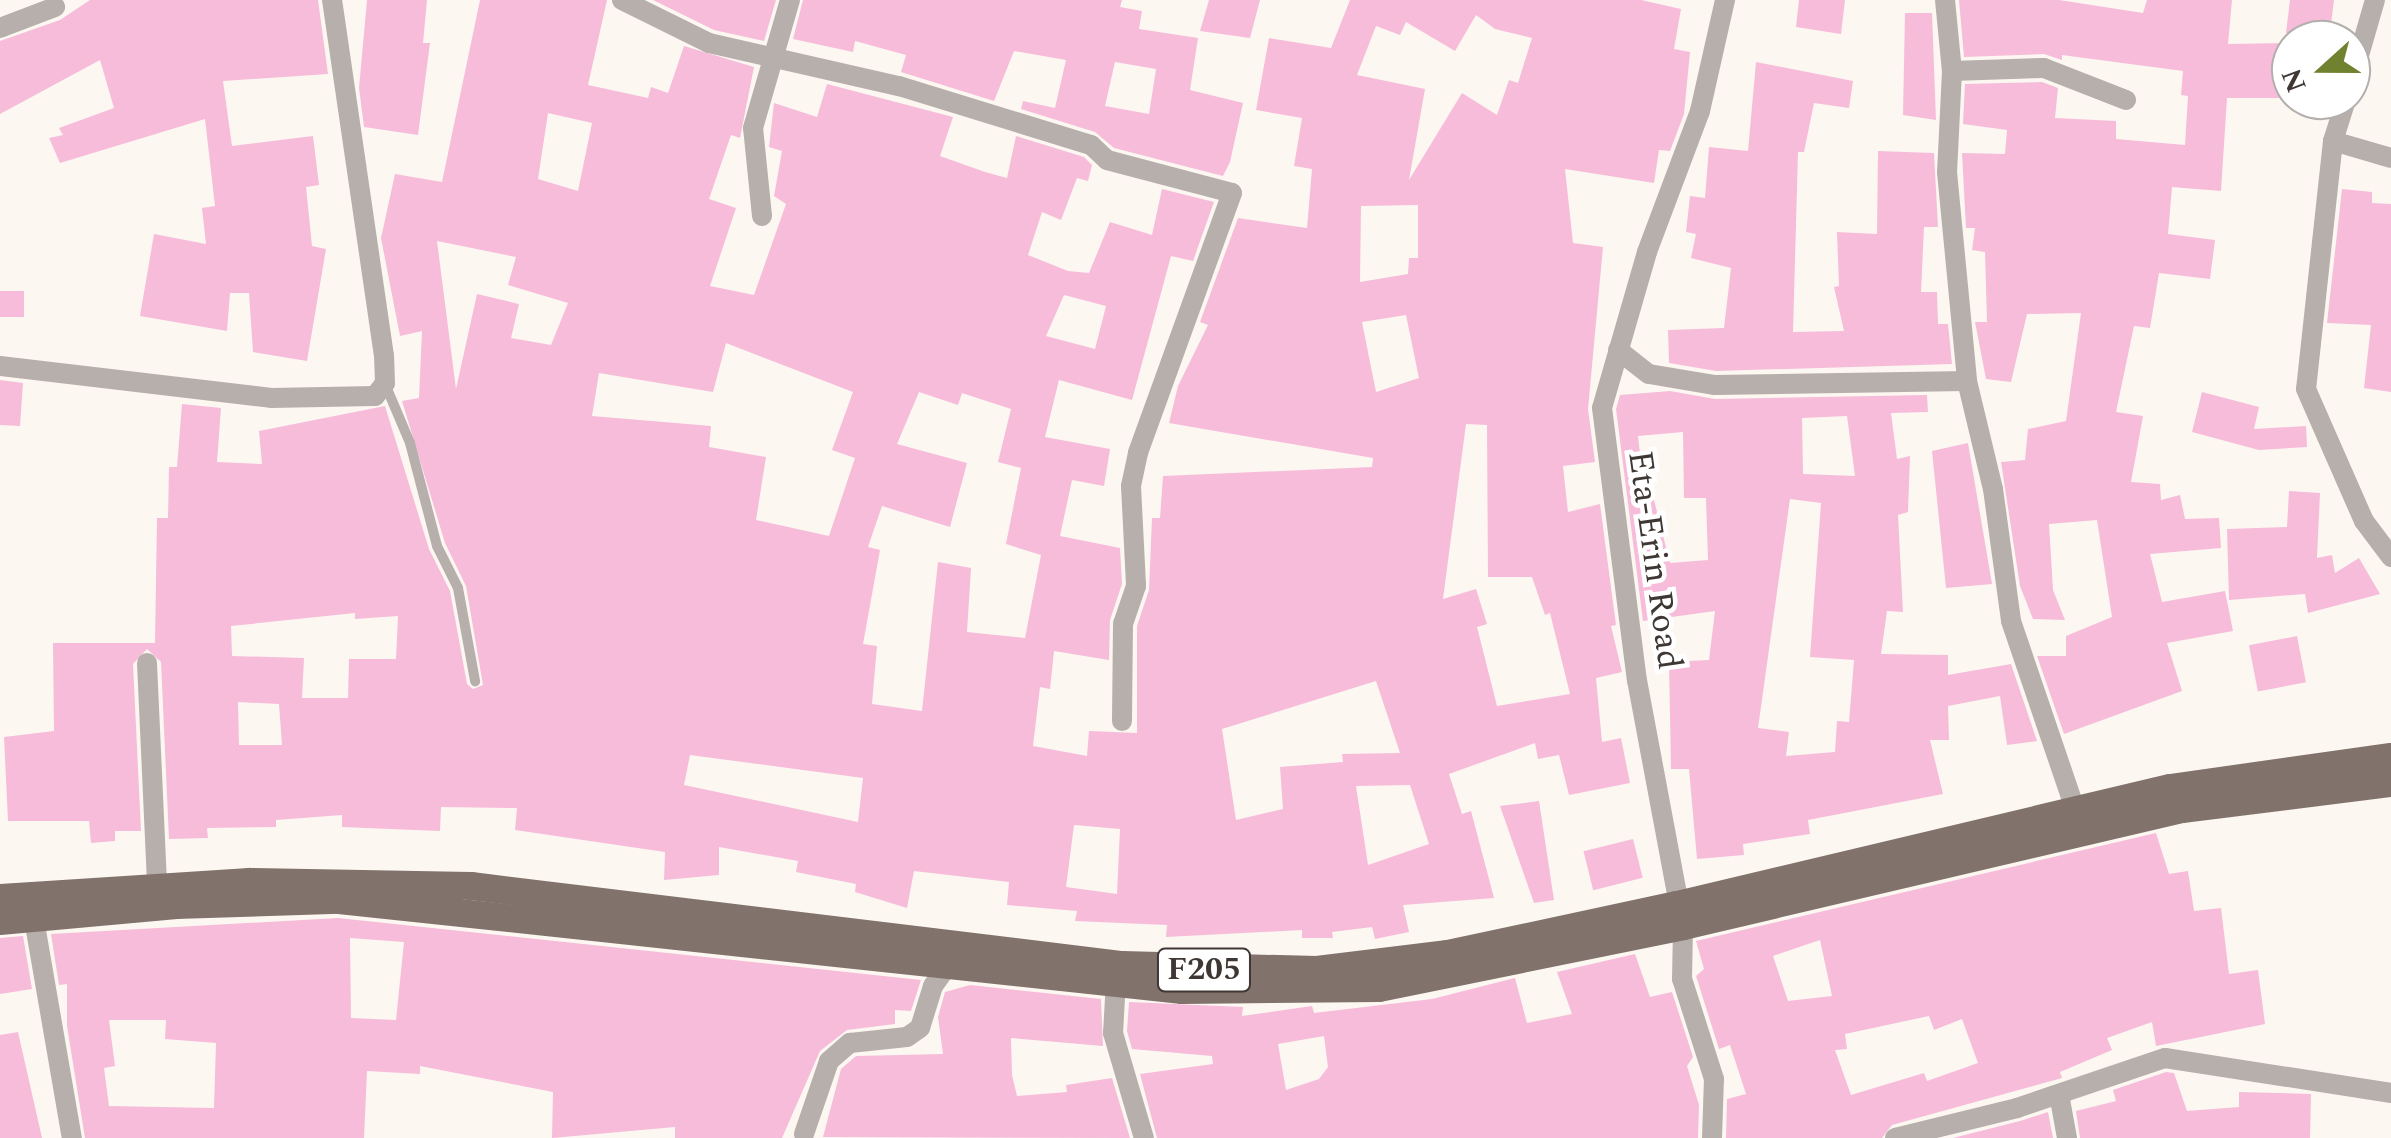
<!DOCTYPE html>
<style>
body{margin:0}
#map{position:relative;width:2391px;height:1138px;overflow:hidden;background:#fdf7f2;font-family:Spectral,serif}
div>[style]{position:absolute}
.building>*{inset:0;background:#f6bcda;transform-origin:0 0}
.service>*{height:10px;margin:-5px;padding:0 5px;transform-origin:5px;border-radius:5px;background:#b7afab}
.minor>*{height:20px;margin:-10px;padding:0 10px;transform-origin:10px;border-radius:10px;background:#b7afab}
.primary>*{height:28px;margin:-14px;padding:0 14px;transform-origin:14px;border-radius:14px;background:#81726c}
span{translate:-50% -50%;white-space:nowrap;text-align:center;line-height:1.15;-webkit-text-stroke:9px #fff;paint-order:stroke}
.shield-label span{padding:2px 8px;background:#fff;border:2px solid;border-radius:8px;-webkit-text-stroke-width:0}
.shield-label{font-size:32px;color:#3e3733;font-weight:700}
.street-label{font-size:35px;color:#3e3733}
.north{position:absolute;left:2271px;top:20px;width:100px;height:100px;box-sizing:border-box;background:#fff;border:2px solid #b2afad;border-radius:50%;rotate:249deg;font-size:28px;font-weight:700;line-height:40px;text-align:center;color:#3e3733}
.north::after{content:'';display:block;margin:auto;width:35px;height:45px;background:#708130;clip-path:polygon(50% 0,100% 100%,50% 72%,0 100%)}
</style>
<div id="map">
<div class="building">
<i style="clip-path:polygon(90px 0,318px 0,328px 74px,223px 81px,232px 146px,313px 136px,319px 185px,306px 187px,312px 246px,326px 249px,307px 361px,253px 352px,249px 293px,230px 293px,227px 331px,140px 316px,154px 234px,206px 244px,202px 208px,215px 206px,205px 119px,60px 163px,49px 138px,63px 135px,59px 128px,114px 108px,100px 60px,0 114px,0 41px,60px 20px)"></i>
<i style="clip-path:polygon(367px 0,427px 0,423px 43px,430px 43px,418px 135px,364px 127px,359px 88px)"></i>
<i style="clip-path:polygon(evenodd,480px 0,607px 0,588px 85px,648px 98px,651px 87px,668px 93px,684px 46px,754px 67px,740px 138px,731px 135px,709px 199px,736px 208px,710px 286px,754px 295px,786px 204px,774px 196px,782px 151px,769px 147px,774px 103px,817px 117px,827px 84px,953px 117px,940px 156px,985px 172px,1007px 178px,1016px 136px,1084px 157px,1092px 165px,1088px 181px,1077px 178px,1061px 220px,1042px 212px,1028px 255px,1068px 271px,1089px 273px,1110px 222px,1152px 235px,1162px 189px,1214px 202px,1193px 261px,1171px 256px,1132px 400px,1059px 380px,1045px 437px,1110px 449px,1104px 486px,1072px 480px,1060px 536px,1120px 548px,1122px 584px,1110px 620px,1109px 660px,1054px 651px,1050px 689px,1040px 687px,1033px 746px,1087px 756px,1089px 731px,1137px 733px,1137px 626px,1149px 590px,1152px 518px,1160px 518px,1163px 476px,1372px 467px,1373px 458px,1169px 423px,1178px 386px,1208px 325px,1200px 322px,1238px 218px,1307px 228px,1312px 169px,1294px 166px,1302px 118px,1256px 110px,1269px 38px,1331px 48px,1350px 0,1641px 0,1681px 9px,1674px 49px,1690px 52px,1684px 114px,1670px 151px,1659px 150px,1654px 183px,1565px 169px,1573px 243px,1603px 247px,1588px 409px,1595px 462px,1563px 466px,1568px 512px,1600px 504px,1616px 625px,1611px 626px,1622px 672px,1596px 678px,1602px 742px,1621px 738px,1630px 783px,1569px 795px,1559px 755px,1538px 759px,1535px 743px,1449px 774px,1462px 814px,1471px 811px,1494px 898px,1403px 905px,1409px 932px,1375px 939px,1372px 927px,1332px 932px,1333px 938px,1302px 938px,1302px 930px,1166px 937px,1167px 925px,1075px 921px,1077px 911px,1007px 905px,1009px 882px,914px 871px,907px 908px,855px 892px,856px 884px,796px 872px,798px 861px,719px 847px,719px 875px,664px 880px,665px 852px,515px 830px,517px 808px,441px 807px,440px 831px,342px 827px,342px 815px,276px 820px,276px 827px,207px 828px,208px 838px,169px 839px,161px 662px,147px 649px,133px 664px,141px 831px,115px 831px,115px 841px,91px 843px,89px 821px,8px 821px,4px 737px,54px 731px,53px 643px,155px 643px,157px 518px,168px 518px,169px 467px,177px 467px,182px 404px,221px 408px,217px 462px,262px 464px,259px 431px,385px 406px,429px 549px,450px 591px,467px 684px,473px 689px,483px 685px,466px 586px,445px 543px,402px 401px,419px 398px,422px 331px,400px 336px,381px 238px,395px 174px,442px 182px,480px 0,1476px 15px,1495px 29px,1532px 38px,1518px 83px,1509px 80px,1497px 115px,1462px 93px,1409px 180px,1425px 89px,1357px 75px,1376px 26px,1400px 35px,1406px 22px,1455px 51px,1476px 15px,480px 0,548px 113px,592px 123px,578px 191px,538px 179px,548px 113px,480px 0,1418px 205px,1418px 258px,1409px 258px,1408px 274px,1360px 282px,1361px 206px,1418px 205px,480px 0,437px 241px,516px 257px,508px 285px,568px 303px,551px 345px,511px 338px,519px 304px,477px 294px,456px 389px,437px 241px,480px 0,1064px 295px,1106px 306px,1095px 349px,1046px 336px,1064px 295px,480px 0,1406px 315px,1419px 378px,1376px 392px,1362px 322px,1406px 315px,480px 0,726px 343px,853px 392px,832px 450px,855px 458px,829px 536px,756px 520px,766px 457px,709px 447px,711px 426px,592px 416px,599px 373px,713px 392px,726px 343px,480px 0,919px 392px,958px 405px,962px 393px,1011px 409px,998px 462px,1021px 468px,1006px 544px,1041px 555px,1025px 638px,967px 632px,971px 568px,938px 562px,922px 711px,872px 704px,877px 646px,863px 644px,880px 550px,868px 547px,882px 506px,950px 527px,967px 463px,897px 444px,919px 392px,480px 0,1466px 424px,1487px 425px,1488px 577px,1532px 577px,1545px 615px,1550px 613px,1570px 694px,1497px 706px,1477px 627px,1487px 624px,1476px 589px,1443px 599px,1466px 424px,480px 0,355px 613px,355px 619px,398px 616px,396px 659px,349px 659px,348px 698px,302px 698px,304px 658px,232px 656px,231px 626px,355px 613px,480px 0,1376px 681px,1400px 753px,1342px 754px,1343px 762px,1280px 767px,1283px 809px,1236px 820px,1222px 729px,1376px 681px,480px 0,238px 702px,279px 704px,282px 745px,239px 745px,238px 702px,480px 0,690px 755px,863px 778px,858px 822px,684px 785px,690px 755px,480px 0,1410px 785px,1429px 844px,1368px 865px,1356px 786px,1410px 785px,480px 0,1074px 825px,1120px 829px,1117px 894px,1066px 887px,1074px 825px)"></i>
<i style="clip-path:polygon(653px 0,776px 0,764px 41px,714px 30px)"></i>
<i style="clip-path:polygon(evenodd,803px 0,1122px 0,1120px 7px,1142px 11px,1139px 29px,1198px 38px,1190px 90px,1243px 103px,1230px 162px,1223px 176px,1114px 148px,1095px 132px,1021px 109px,1023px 101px,1055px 108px,1066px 60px,1014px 51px,994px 101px,901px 72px,906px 55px,855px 41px,853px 52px,793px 39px,803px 0,1115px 62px,1156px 69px,1149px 114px,1105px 106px,1115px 62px)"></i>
<i style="clip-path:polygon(1209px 0,1260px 0,1250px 38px,1200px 31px)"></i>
<i style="clip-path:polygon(1799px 0,1845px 0,1841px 34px,1796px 27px)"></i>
<i style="clip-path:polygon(1959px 0,2059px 0,2143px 13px,2147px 0,2232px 0,2228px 44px,2291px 43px,2291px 98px,2227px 98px,2221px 191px,2172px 187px,2168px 234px,2215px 240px,2210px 279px,2159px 273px,2150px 328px,2134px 326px,2116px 412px,2143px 416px,2131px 482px,2160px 484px,2161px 500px,2180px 495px,2185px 519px,2219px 518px,2221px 548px,2150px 554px,2162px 602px,2225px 591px,2233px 631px,2167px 643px,2182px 691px,2064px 734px,2037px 656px,2066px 656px,2066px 636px,2112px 617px,2097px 520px,2049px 524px,2053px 590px,2065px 620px,2033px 619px,2020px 586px,2001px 462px,2025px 460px,2028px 429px,2066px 421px,2081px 313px,2027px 314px,2011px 382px,1986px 379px,1975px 322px,1987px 322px,1985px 252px,1972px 250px,1975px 228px,1966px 228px,1962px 153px,2005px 154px,2007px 130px,1963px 124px,1965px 84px,2042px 82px,2058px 88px,2055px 118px,2116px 121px,2116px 139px,2185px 145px,2188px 96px,2181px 95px,2183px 71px,2062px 55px,2062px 60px,2044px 54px,1964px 57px)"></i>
<i style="clip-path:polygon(2290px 0,2334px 0,2329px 40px,2286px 33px)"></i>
<i style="clip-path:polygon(1905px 13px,1932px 13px,1936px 120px,1903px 115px)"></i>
<i style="clip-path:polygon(1756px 62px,1853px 81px,1849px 108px,1814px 103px,1804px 152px,1798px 152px,1793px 332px,1844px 331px,1834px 287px,1839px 286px,1837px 232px,1877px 234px,1878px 151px,1934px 153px,1938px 227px,1924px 227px,1921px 292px,1937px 292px,1938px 324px,1948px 324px,1952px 364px,1716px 371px,1669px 363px,1668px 330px,1724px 328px,1731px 268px,1691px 258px,1696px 234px,1686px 232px,1690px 196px,1705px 198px,1709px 147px,1748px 151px)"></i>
<i style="clip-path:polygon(2342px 189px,2372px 192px,2372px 203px,2391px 204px,2391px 392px,2364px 388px,2371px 325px,2327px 323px)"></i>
<i style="left:0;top:291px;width:24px;height:26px"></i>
<i style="clip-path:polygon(0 380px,23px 383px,20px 426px,0 425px)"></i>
<i style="clip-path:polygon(evenodd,1670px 391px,1715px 399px,1927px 395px,1928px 412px,1891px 413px,1897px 459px,1910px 456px,1908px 512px,1898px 515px,1903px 612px,1887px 611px,1881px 654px,1948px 655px,1948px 675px,2011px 664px,2037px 741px,2007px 745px,2000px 696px,1948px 706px,1949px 740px,1930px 740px,1943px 794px,1808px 820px,1810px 834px,1743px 844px,1744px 855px,1697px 859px,1689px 769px,1671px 769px,1669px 662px,1709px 660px,1715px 611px,1643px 621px,1616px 409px,1620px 395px,1670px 391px,1847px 416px,1855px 476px,1803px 474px,1802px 418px,1847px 416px,1670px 391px,1683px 432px,1684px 498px,1706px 498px,1708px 560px,1670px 563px,1653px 496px,1645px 498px,1638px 436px,1683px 432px,1670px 391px,1790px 499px,1821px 503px,1810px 657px,1854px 660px,1849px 722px,1837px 721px,1835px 752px,1786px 756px,1789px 732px,1758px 728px,1790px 499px)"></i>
<i style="clip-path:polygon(2202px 392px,2259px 407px,2254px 429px,2306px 426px,2307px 447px,2259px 450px,2192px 432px)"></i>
<i style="clip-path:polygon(1968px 443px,1992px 584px,1946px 588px,1932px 451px)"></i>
<i style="clip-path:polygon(2289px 491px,2320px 493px,2317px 558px,2332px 555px,2335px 573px,2359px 558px,2380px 594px,2308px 613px,2305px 594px,2229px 600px,2227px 529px,2287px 527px)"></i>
<i style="left:2297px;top:636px;width:47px;height:49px;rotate:79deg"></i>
<i style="clip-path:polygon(1539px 801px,1554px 900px,1534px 903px,1500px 806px)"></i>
<i style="clip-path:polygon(evenodd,2156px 833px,2169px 874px,2188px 871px,2194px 911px,2221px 908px,2229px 974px,2258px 970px,2265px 1024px,2156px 1046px,2152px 1022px,2107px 1038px,2112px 1050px,2060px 1072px,2062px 1078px,1892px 1125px,1882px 1138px,1726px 1138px,1727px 1099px,1746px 1094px,1730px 1045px,1719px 1049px,1696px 976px,1704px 969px,1696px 941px,2156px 833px,1820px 940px,1832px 996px,1788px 1001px,1773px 956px,1820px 940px,2156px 833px,1929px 1016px,1934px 1030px,1962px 1019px,1978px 1063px,1927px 1081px,1924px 1073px,1851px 1095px,1835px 1050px,1847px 1049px,1845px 1034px,1929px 1016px)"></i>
<i style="left:1633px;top:839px;width:40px;height:51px;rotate:76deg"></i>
<i style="clip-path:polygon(evenodd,338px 918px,921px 980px,911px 1011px,895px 1010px,895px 1024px,847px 1030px,820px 1051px,782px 1138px,675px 1138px,675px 1127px,552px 1138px,553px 1092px,420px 1066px,420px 1074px,367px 1071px,364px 1138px,85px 1138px,67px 1026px,67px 984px,59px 985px,51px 934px,338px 918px,350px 938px,404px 942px,396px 1020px,351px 1018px,350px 938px,338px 918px,109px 1020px,166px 1020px,165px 1039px,216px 1043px,214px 1108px,109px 1106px,104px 1068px,115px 1066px,109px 1020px)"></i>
<i style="clip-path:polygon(23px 936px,32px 989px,0 994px,0 938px)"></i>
<i style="clip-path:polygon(evenodd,1635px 954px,1650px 997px,1672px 992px,1693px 1057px,1687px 1066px,1699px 1105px,1698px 1138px,1157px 1138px,1140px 1074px,1213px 1064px,1212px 1056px,1132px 1049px,1127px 1031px,1129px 1002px,1243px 1007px,1242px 1016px,1312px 1006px,1314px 1013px,1432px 999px,1515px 978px,1527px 1023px,1572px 1014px,1557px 972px,1635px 954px,1324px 1036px,1328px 1067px,1319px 1079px,1286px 1090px,1278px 1044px,1324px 1036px)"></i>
<i style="clip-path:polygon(970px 985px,1101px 999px,1103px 1046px,1011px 1038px,1012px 1075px,1017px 1096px,1067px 1092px,1066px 1085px,1112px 1078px,1130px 1138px,823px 1137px,841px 1069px,856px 1056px,943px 1054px,938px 1017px,945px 992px)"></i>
<i style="clip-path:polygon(18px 1032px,42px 1138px,0 1138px,0 1035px)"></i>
<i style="clip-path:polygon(2166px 1072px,2174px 1073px,2187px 1111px,2239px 1107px,2239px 1092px,2311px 1094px,2310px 1138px,2080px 1138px,2076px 1111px,2116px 1101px,2113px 1090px)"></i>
<i style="clip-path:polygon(2048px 1112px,2053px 1138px,1953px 1138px,2020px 1121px)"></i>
</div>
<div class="service">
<i style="left:385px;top:384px;width:64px;rotate:67deg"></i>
<i style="left:410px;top:443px;width:106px;rotate:75.3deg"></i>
<i style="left:437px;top:546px;width:47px;rotate:63.4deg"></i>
<i style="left:458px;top:588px;width:95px;rotate:79.6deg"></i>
</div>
<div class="minor">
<i style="left:622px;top:0;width:97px;rotate:26.3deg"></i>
<i style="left:709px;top:43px;width:195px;rotate:12.8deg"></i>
<i style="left:899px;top:86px;width:201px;rotate:17.1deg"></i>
<i style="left:1091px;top:145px;width:22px;rotate:43deg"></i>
<i style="left:1107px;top:160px;width:129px;rotate:14.8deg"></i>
<i style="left:1232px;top:193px;width:276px;rotate:109.9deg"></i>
<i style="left:1138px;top:453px;width:34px;rotate:102deg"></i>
<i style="left:1131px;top:486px;width:100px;rotate:87.1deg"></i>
<i style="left:1136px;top:586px;width:40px;rotate:108.9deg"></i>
<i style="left:1123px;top:624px;width:97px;rotate:90.6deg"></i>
<i style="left:1945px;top:0;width:71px;rotate:84.4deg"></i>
<i style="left:1952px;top:71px;width:92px;rotate:-1.9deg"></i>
<i style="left:2044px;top:68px;width:88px;rotate:21.3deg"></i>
<i style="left:0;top:28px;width:59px;rotate:-20.9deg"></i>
<i style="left:1952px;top:71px;width:101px;rotate:92.8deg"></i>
<i style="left:1947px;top:172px;width:210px;rotate:84.5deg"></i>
<i style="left:1967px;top:381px;width:111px;rotate:76.5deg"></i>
<i style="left:1993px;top:489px;width:133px;rotate:82.2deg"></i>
<i style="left:2011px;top:621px;width:199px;rotate:71.2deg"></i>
<i style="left:2351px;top:83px;width:86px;rotate:-73.9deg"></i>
<i style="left:2346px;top:100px;width:43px;rotate:107.6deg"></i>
<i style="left:2333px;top:141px;width:249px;rotate:96.2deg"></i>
<i style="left:2306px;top:389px;width:144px;rotate:66.3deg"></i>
<i style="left:2364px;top:521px;width:45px;rotate:53.1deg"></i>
<i style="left:2333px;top:141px;width:60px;rotate:16.3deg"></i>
<i style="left:762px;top:216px;width:88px;rotate:-95.8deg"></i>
<i style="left:753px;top:128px;width:133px;rotate:-73.9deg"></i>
<i style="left:1618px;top:350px;width:39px;rotate:38deg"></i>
<i style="left:1649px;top:374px;width:67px;rotate:9.5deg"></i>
<i style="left:1715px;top:385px;width:252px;rotate:-0.9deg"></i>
<i style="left:0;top:366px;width:273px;rotate:6.7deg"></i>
<i style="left:271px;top:398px;width:104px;rotate:-1.1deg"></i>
<i style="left:375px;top:396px;width:16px;rotate:-52deg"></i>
<i style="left:385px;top:383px;width:27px;rotate:-92deg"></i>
<i style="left:384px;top:356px;width:360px;rotate:-98.3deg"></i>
<i style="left:147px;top:663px;width:223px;rotate:87.4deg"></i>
<i style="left:34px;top:919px;width:222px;rotate:80.2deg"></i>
<i style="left:1116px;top:980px;width:53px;rotate:93.2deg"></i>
<i style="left:1113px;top:1033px;width:109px;rotate:73.6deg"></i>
<i style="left:2059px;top:1094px;width:45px;rotate:79.7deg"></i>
<i style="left:804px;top:1134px;width:77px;rotate:-71.1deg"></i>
<i style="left:829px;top:1061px;width:28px;rotate:-41deg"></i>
<i style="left:850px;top:1043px;width:57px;rotate:-6deg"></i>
<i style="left:907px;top:1037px;width:16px;rotate:-35deg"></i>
<i style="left:920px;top:1028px;width:44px;rotate:-72.8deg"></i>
<i style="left:933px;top:986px;width:26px;rotate:-54deg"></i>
<i style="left:1712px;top:1138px;width:59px;rotate:-88.1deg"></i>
<i style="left:1714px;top:1079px;width:105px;rotate:-107.7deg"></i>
<i style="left:1682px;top:979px;width:53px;rotate:-88.9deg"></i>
<i style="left:1683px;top:926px;width:249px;rotate:-100.6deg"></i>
<i style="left:1637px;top:681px;width:275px;rotate:-97.3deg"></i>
<i style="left:1602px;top:408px;width:162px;rotate:-73.9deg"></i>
<i style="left:1647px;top:252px;width:151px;rotate:-69.4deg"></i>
<i style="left:1700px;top:111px;width:114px;rotate:-77.3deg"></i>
<i style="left:1895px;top:1138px;width:126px;rotate:-13.8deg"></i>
<i style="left:2017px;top:1108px;width:156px;rotate:-18.7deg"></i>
<i style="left:2165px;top:1058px;width:229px;rotate:8.8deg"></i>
</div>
<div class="primary">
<i style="left:0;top:898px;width:250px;rotate:-3.7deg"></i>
<i style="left:249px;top:882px;width:222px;rotate:1deg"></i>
<i style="left:471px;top:886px;width:656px;rotate:6.92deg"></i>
<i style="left:1122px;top:965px;width:195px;rotate:1.5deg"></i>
<i style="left:1317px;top:970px;width:132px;rotate:-7deg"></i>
<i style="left:1448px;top:954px;width:234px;rotate:-12.1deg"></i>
<i style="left:1677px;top:905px;width:507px;rotate:-13.35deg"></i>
<i style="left:2170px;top:788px;width:223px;rotate:-8deg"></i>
<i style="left:0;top:921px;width:177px;rotate:-5.2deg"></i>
<i style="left:176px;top:905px;width:163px;rotate:-1.8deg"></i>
<i style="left:339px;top:900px;width:848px;rotate:6.09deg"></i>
<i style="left:1182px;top:990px;width:197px;rotate:-0.6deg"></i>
<i style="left:1379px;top:988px;width:310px;rotate:-11.5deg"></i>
<i style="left:1683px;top:926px;width:513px;rotate:-13.2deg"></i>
<i style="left:2182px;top:809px;width:211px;rotate:-7.1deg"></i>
</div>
<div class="shield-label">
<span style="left:1204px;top:970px">F205</span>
</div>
<div class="street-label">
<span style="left:1654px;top:560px;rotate:82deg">Eta-Erin Road</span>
</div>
<div class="north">N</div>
</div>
